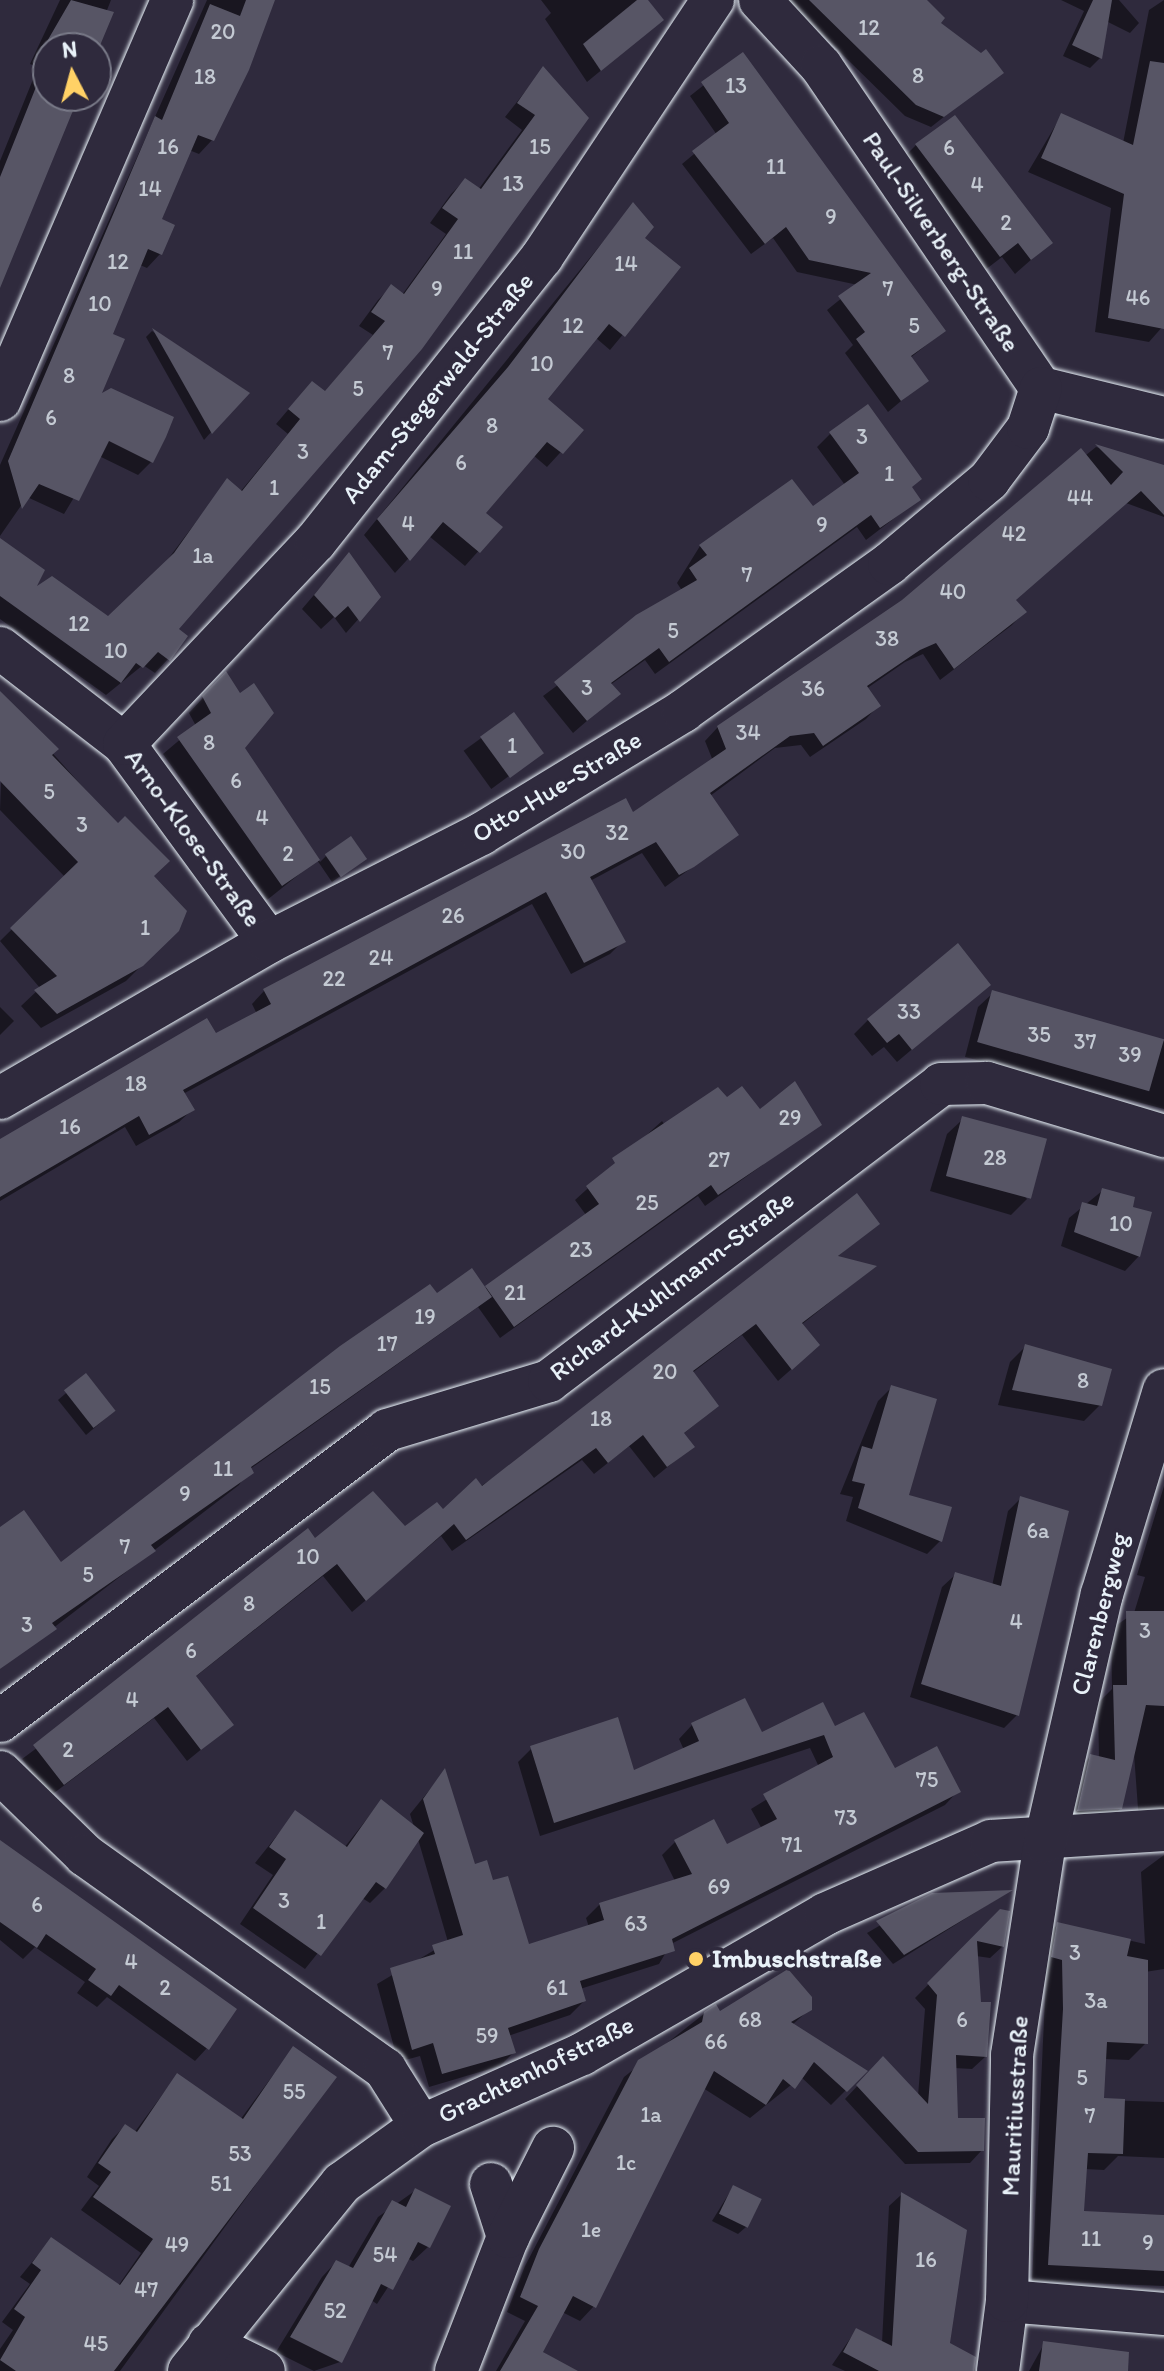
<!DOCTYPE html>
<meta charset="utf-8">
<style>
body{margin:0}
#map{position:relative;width:1164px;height:2371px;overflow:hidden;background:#2f2a3d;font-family:Itim,sans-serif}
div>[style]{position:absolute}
.shadow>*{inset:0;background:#0007;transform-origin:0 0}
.building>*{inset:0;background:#575565;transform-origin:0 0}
.roads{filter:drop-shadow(0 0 2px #e8f1f8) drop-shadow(0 0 2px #e8f1f8)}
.street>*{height:42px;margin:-21px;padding:0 21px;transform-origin:21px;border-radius:21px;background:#2f2a3d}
.dots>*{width:22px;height:22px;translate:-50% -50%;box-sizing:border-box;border:4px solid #2f2a3d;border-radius:50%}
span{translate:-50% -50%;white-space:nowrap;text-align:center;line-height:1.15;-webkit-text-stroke:7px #2f2a3d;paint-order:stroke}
.number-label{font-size:22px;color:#c4cad3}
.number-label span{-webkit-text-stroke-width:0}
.street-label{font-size:26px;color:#e8f1f8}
.poi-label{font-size:26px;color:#e8f1f8;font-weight:700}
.left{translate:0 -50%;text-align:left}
.north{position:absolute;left:32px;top:32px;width:80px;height:80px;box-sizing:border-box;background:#2f2a3d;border:2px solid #797a88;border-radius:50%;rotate:354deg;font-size:22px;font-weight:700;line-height:32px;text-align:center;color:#e8f1f8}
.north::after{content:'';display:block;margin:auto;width:28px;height:36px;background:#ffd166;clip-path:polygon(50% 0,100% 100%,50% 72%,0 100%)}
</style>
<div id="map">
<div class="shadow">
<i style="clip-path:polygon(60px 0,111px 0,92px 48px,48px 48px,48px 96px,72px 96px,0 285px,0 161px,38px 67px,30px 64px)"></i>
<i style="clip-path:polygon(207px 0,274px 0,212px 140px,199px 154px,189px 150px,160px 220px,172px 226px,160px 254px,147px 268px,140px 265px,110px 335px,98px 397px,151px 462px,138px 475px,99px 456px,64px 514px,27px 497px,0 536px,0 465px)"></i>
<i style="clip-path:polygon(541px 0,645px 0,662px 20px,587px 82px,545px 19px,551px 13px)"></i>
<i style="clip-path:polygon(787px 0,925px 0,938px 23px,1001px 72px,931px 127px,905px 116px)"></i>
<i style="clip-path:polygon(1061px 0,1119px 0,1139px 23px,1130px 33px,1106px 21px,1100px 58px,1090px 68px,1063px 56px,1084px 11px)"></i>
<i style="clip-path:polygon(1164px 0,1164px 325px,1149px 342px,1095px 332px,1111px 208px,1028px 172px,1061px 116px,1123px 143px,1149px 10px)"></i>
<i style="clip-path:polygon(743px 54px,944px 331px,910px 358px,926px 380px,888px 412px,845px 353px,853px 345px,827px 310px,858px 285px,797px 272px,773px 238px,751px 254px,682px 164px,717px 135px,690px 96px)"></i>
<i style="clip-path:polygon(543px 69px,586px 118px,177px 630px,168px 659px,155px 673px,143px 665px,106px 695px,0 619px,0 543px,32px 592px,109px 619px,162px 567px,227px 481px,240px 492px,288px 434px,276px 424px,299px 397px,324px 393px,373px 335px,359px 326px,378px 300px,391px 287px,402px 295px,446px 234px,430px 223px,451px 194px,465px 180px,478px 190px,522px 130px,505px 117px)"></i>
<i style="clip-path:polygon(916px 145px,1050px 243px,1015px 274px,1002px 257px,985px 270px,901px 160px)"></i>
<i style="clip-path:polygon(633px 205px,643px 238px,678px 268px,610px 350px,596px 338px,545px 399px,581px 430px,547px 467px,533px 455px,483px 513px,500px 527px,465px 566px,429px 536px,395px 573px,364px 535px)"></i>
<i style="clip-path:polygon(152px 331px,246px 393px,204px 440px,146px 337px)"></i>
<i style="clip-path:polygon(830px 434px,918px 500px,866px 540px,857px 527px,655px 674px,645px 660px,610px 685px,618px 694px,573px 733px,543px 696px,683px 592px,677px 583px,700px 546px,812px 509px,845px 485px,817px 447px)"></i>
<i style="clip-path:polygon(1096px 447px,1164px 467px,1164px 517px,1126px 503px,1014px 601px,1024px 612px,1012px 625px,940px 680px,923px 654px,905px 662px,866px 689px,878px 706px,866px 719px,810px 757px,801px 745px,775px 748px,710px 796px,737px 835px,665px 887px,642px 853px,590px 881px,623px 941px,610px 954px,571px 974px,532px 904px,183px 1094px,192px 1110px,179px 1122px,136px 1146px,125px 1127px,0 1201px,0 1141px,257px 1014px,252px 1004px,264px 991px,632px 815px,713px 761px,705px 741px,718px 727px,903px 602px)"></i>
<i style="clip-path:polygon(337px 568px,378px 597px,346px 633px,334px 617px,321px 629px,302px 609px)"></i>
<i style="clip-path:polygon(225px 674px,240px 695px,242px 748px,320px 862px,326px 856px,364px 859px,332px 882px,317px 860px,267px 900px,163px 754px,196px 726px,189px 713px)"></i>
<i style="clip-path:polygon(4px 699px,117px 825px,177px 930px,126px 981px,41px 1028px,21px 1006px,40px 988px,0 941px,65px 877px,0 810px)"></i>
<i style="left:513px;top:715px;width:47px;height:61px;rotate:54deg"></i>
<i style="clip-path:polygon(988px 985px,897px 1062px,884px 1047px,872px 1056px,854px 1034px,868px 1020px)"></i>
<i style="clip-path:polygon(993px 993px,1164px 1041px,1164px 1109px,965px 1057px,978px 1007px)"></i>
<i style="clip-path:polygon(0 1007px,14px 1021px,0 1035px)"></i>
<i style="clip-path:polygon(760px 1112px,819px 1125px,705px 1206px,698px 1196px,500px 1338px,478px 1307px,250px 1469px,239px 1485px,0 1669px,0 1544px,60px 1565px,436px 1296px,484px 1290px,586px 1215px,575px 1200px,662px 1121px,667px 1128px)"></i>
<i style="clip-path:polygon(963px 1119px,1027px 1199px,1011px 1215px,930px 1191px,947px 1134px)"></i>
<i style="clip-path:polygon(1102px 1191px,1130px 1208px,1139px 1256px,1125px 1271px,1061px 1246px,1069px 1218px)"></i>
<i style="clip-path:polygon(877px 1223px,837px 1257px,874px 1267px,801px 1325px,804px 1358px,778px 1381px,742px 1335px,692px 1373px,703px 1418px,683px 1434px,692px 1447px,654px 1478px,629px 1446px,594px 1474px,582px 1460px,452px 1551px,441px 1536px,352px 1612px,323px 1576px,195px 1677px,231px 1725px,187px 1761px,154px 1718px,50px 1796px,22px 1759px,315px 1541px,405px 1529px,442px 1512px)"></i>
<i style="clip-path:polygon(1025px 1347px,1100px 1405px,1084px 1421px,998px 1405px,1010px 1362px)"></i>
<i style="clip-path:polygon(86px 1376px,106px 1418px,86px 1435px,58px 1400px)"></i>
<i style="clip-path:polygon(891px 1388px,907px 1496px,940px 1541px,927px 1554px,846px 1521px,853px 1497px,840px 1494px,878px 1401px)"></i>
<i style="clip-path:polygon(1164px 1486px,1164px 1831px,1139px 1822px,1134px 1754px,1121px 1808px,1105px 1824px,1062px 1826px,1075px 1772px,1090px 1757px,1099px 1759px,1098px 1703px,1112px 1689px,1111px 1629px,1134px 1613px,1145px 1577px,1137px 1575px)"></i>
<i style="clip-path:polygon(1021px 1498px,1017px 1715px,1004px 1728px,910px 1697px,942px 1587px,955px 1575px,992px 1586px,1008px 1511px)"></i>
<i style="clip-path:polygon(692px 1725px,761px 1735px,834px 1729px,894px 1771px,958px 1791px,945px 1805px,671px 1944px,659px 1964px,580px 1989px,584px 2001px,570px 2015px,508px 2036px,514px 2052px,500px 2066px,429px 2087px,420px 2056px,398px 2062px,377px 1984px,448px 1942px,418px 1839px,385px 1888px,370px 1903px,362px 1898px,305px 1969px,240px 1924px,273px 1875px,255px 1863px,295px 1813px,344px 1848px,381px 1801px,414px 1827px,410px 1814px,444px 1772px,474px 1866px,492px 1883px,527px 1946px,589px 1927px,586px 1918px,600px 1904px,675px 1881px,662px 1855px,676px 1841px,727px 1847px,762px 1829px,751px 1809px,819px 1767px,810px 1748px,540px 1836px,518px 1762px,532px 1748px,633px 1773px,684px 1750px,679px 1739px)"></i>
<i style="clip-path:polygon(0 1843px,207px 2048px,195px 2061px,107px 1997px,97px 2007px,77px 1993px,85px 1982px,35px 1947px,23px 1959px,0 1940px)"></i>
<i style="clip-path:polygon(1164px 1855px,1164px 1969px,1145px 1972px,1146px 2043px,1129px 2060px,1104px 2059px,1102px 2100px,1164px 2102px,1164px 2097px,1164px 2158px,1118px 2156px,1104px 2170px,1085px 2169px,1082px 2213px,1164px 2215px,1164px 2286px,1032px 2281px,1046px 1976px,1036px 1974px,1041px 1941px,1058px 1924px,1145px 1944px,1141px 1872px)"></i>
<i style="clip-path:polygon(1008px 1892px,893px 1964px,867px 1933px,932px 1895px)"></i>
<i style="clip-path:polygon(1001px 1911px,1003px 1946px,990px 1958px,976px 1956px,985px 2057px,972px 2069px,954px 2068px,956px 2120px,982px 2150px,970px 2163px,905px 2164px,845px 2099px,883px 2059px,918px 2096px,925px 2009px,915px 1998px)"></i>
<i style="clip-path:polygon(810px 2009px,792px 2025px,865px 2071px,831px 2105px,801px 2077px,750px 2118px,703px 2088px,594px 2306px,580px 2321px,562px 2312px,541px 2351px,574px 2371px,496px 2371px,525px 2321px,507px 2312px,525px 2266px,624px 2077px,705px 2013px)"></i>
<i style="clip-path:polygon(293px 2048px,334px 2077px,120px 2371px,0 2371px,0 2349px,13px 2330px,2px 2322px,30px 2284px,20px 2277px,51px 2239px,118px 2286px,141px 2253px,81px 2210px,99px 2186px,87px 2177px,112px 2139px,125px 2126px,134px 2133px,177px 2075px,240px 2120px)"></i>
<i style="clip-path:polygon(733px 2187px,746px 2227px,738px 2234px,712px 2221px)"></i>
<i style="clip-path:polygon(416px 2190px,428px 2247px,413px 2261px,407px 2258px,377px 2304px,371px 2300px,340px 2362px,314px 2371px,276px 2352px,322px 2277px,336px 2262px,348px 2268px,378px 2217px)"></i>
<i style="clip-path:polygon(901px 2195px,948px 2344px,961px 2371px,845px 2371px,832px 2365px,856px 2330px,882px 2343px,889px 2206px)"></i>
<i style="clip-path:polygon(1044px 2344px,1083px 2371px,1029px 2371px)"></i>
</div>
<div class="building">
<i style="clip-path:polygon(71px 0,114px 12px,96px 55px,96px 48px,42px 50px)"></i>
<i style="clip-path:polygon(246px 0,275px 0,249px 70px,214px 141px,198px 135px,162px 219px,175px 225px,162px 255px,148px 249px,113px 334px,125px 339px,102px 393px,111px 388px,174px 417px,166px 437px,153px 463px,109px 441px,79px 501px,39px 484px,22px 509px,8px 461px,155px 116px,162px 120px,210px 4px,240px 16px)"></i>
<i style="clip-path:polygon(637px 0,648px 0,664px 20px,601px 71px,583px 44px)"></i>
<i style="clip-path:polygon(809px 0,927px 0,945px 18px,941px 23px,981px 53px,986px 49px,1004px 73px,944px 117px,916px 105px)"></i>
<i style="clip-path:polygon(1093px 0,1112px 0,1102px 59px,1072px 45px)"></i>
<i style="clip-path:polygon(743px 52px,946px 331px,911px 356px,929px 381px,901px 401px,856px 339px,865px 332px,838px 296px,871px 273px,809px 260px,786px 227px,765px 244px,692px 151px,729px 123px,701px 82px)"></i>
<i style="clip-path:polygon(48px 57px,48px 96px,79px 96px,0 288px,0 177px)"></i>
<i style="clip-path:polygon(1150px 61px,1164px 63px,1164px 329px,1108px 318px,1124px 194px,1041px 158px,1061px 113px,1133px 145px)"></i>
<i style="clip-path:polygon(543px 66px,589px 118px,422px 349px,179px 629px,188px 636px,170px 661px,158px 652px,143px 668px,136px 663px,121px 683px,0 596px,0 538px,45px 570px,37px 586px,52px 576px,108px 616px,174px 553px,227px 478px,242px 491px,300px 419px,288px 409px,312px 381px,325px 391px,385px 321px,371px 312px,391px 284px,404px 294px,458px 219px,442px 208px,465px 178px,481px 189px,535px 115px,517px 103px)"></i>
<i style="clip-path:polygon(955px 115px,1053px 243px,1031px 260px,1018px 243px,1000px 257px,915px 144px)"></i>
<i style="clip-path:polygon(633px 202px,654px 227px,645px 238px,681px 267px,625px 337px,609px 324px,548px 399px,584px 430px,563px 454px,547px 442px,486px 513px,503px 527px,480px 553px,443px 522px,410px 561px,377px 519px,508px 367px)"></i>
<i style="clip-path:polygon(152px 328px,250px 393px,212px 434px)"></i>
<i style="clip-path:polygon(868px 404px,922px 479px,912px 487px,921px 500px,880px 528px,871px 515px,669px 662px,659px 648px,611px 683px,621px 694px,587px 721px,554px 682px,636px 615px,697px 580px,689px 568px,707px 555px,699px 545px,792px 479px,813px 506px,859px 473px,829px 432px)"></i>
<i style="clip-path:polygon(1095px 444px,1164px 465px,1164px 515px,1141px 491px,1016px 600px,1027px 612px,954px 669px,936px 643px,920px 650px,867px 686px,881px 706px,823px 746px,814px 733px,790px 736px,710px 793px,739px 835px,694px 867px,679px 875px,656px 842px,590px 877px,626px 942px,584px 963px,546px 892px,183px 1090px,195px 1110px,149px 1135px,139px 1116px,0 1197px,0 1139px,207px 1018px,216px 1033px,271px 1004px,263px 989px,626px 798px,633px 812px,726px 749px,717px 726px,902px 600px,1081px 448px,1111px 485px,1123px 472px)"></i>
<i style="clip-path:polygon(349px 552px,381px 597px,360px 622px,348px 606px,335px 618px,314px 595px)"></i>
<i style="clip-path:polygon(226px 671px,240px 693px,254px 683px,274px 713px,245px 748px,320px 860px,282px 886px,177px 737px,211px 713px,202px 696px)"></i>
<i style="clip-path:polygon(0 691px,59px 749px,52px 755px,118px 823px,125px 816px,170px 861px,154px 876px,187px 911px,179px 931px,143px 966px,57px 1014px,34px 990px,57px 976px,10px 928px,78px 862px,0 781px)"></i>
<i style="left:514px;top:712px;width:51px;height:42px;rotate:54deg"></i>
<i style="left:351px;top:836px;width:28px;height:32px;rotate:55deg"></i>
<i style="clip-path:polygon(958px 943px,991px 985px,912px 1050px,899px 1034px,887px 1043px,867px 1019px)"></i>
<i style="left:992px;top:990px;width:179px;height:54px;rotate:16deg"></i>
<i style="clip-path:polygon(795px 1081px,822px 1125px,718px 1195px,711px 1185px,514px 1327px,485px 1286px,599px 1204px,586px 1186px,615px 1163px,612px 1158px,718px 1087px,727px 1097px,742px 1086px,760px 1109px)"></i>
<i style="left:962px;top:1116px;width:88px;height:62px;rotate:15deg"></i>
<i style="clip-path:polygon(1102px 1188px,1135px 1197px,1133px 1207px,1152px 1212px,1140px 1257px,1074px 1232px,1082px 1202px,1097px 1206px)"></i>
<i style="clip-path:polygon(857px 1193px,880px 1224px,838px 1256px,877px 1266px,802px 1323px,820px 1345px,792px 1370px,756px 1324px,693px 1371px,719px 1406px,684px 1433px,695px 1447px,667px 1467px,643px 1435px,608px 1463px,596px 1448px,466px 1540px,454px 1524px,366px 1601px,337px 1564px,196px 1676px,234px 1725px,201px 1750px,168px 1707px,64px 1785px,33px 1745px,308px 1528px,315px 1538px,373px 1491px,405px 1526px,437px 1502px,443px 1509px,476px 1478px,482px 1486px)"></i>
<i style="clip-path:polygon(472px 1268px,492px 1297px,251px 1467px,254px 1473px,151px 1545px,156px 1551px,52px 1623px,57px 1629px,0 1669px,0 1527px,24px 1510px,61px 1562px,340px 1346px,430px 1284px,437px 1293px)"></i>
<i style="clip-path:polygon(1025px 1344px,1112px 1369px,1102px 1406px,1012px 1390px)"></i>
<i style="left:86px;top:1373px;width:48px;height:28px;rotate:52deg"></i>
<i style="clip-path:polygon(891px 1385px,937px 1399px,909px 1495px,952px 1507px,942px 1542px,858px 1508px,865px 1484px,852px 1481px,862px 1446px,872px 1449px)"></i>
<i style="clip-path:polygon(1020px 1496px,1069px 1511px,1019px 1716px,921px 1684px,955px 1572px,1001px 1586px)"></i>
<i style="clip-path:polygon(1126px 1611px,1164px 1611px,1164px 1706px,1146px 1705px,1122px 1809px,1077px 1811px,1090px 1754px,1115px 1760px,1113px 1685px,1127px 1685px)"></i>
<i style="clip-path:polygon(745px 1698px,762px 1732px,823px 1702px,835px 1726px,864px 1712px,895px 1768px,937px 1746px,961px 1792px,672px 1939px,675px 1951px,580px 1981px,586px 2001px,508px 2028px,516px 2053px,442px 2074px,433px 2043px,412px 2050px,390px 1968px,435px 1954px,432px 1945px,463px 1935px,423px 1799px,445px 1768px,475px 1864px,487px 1860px,493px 1880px,508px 1876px,529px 1944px,604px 1920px,599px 1903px,692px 1874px,674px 1840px,714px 1819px,727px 1844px,777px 1819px,763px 1794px,833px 1757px,824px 1735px,554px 1823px,530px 1746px,618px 1717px,634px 1770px,699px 1741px,691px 1723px)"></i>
<i style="clip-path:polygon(381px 1799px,424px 1833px,386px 1889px,376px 1882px,321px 1956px,253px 1908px,286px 1859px,269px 1847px,295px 1810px,347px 1847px)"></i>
<i style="clip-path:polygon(0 1840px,237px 2009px,209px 2050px,119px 1985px,111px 1996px,88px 1980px,96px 1969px,46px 1934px,37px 1948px,0 1922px)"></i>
<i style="clip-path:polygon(1013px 1890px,904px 1955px,876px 1921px,932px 1893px)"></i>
<i style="clip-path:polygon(1000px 1909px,1010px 1911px,1004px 1947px,977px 1941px,981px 2002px,991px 2002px,987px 2057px,956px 2055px,958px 2118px,985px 2118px,984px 2151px,918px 2152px,856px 2085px,883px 2056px,928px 2104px,937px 1995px,927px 1983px)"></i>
<i style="clip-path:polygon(1057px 1922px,1131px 1939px,1127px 1956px,1148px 1960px,1148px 2044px,1107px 2042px,1104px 2098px,1125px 2099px,1123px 2154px,1088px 2153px,1084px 2211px,1164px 2215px,1164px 2271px,1048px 2265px,1063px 2009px,1062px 1960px,1051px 1957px)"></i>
<i style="clip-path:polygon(788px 1969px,812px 1997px,812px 2010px,791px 2022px,868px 2071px,847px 2092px,814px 2062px,795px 2089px,783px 2079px,766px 2105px,714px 2071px,596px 2308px,573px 2296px,543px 2352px,578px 2371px,500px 2371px,538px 2306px,520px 2297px,539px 2249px,638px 2060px,702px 2022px,704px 2012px,716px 2004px,720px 2011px)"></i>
<i style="clip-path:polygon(293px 2046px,337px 2077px,114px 2371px,16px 2371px,0 2360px,25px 2317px,14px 2309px,41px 2270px,32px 2263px,51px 2237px,120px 2285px,153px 2239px,93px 2197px,111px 2172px,98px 2163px,125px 2124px,137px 2132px,177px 2073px,243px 2119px)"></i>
<i style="left:733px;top:2185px;width:32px;height:32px;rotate:26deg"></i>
<i style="clip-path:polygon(415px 2188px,451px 2206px,430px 2248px,418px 2242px,393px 2290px,381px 2284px,342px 2363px,290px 2337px,336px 2260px,353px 2268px,392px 2200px,406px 2207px)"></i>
<i style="clip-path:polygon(901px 2192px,967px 2230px,950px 2343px,976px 2357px,974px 2371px,879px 2371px,843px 2352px,856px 2328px,892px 2346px)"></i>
<i style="clip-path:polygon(1043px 2341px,1129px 2352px,1128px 2371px,1039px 2371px)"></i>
</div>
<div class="roads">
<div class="street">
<i style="left:760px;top:0;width:90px;rotate:47.3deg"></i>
<i style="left:821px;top:66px;width:390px;rotate:55.7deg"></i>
<i style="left:1041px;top:388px;width:127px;rotate:13.7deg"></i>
<i style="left:0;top:400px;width:435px;rotate:-66.7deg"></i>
<i style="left:0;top:648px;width:157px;rotate:37.7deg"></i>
<i style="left:124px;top:744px;width:245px;rotate:53.8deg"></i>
<i style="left:124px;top:744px;width:279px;rotate:-46.6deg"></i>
<i style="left:316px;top:541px;width:363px;rotate:-51.5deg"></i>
<i style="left:542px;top:257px;width:309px;rotate:-56.4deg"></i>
<i style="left:0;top:1098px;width:311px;rotate:-30.1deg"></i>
<i style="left:269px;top:942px;width:238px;rotate:-27deg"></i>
<i style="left:481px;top:834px;width:237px;rotate:-31.3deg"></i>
<i style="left:683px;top:711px;width:253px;rotate:-35.5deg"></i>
<i style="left:889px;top:564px;width:131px;rotate:-40deg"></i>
<i style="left:989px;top:480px;width:65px;rotate:-53.1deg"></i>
<i style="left:1028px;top:428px;width:42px;rotate:-72deg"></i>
<i style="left:0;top:1721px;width:484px;rotate:-36.9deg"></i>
<i style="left:387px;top:1430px;width:169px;rotate:-16.8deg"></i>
<i style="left:549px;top:1381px;width:492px;rotate:-37.1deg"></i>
<i style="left:941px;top:1084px;width:46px;rotate:-1.2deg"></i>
<i style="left:987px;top:1083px;width:185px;rotate:16.7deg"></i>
<i style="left:0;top:1772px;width:119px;rotate:44.3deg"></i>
<i style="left:85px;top:1855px;width:369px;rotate:35.5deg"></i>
<i style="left:385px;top:2069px;width:67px;rotate:57.7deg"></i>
<i style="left:491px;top:2184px;width:56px;rotate:72.2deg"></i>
<i style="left:1007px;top:2301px;width:158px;rotate:4.7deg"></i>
<i style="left:209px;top:2344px;width:61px;rotate:26.1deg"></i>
<i style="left:189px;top:2371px;width:242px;rotate:-50.9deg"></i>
<i style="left:342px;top:2183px;width:97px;rotate:-35.8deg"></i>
<i style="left:421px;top:2126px;width:176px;rotate:-24.1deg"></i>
<i style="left:582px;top:2054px;width:280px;rotate:-29.9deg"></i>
<i style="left:825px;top:1914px;width:181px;rotate:-23.7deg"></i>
<i style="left:991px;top:1841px;width:173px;rotate:-3.6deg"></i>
<i style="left:456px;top:2371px;width:144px;rotate:-68.8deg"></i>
<i style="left:508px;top:2237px;width:100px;rotate:-63.2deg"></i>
<i style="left:998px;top:2371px;width:71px;rotate:-82.7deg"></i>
<i style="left:1007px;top:2301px;width:246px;rotate:-88.8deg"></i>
<i style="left:1012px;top:2055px;width:216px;rotate:-81.2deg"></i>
<i style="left:1045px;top:1842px;width:254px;rotate:-77.1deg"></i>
<i style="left:1102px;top:1594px;width:213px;rotate:-73.1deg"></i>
</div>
</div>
<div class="dots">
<i style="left:696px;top:1959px;background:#ffd166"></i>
</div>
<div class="number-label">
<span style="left:869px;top:28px">12</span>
<span style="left:223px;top:32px">20</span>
<span style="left:918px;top:76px">8</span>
<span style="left:205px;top:77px">18</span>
<span style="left:736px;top:86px">13</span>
<span style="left:168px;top:147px">16</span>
<span style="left:540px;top:147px">15</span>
<span style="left:949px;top:148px">6</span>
<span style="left:776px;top:167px">11</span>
<span style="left:513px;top:184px">13</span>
<span style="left:977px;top:185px">4</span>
<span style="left:150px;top:189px">14</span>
<span style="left:831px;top:217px">9</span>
<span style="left:1006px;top:223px">2</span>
<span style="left:463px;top:252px">11</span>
<span style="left:118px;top:262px">12</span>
<span style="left:626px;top:264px">14</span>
<span style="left:437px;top:289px">9</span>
<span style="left:888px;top:289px">7</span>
<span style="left:1138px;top:298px">46</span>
<span style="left:100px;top:304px">10</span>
<span style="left:573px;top:326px">12</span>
<span style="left:914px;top:326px">5</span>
<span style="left:388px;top:353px">7</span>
<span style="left:542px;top:364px">10</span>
<span style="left:69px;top:376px">8</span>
<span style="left:358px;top:389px">5</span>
<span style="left:51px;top:418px">6</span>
<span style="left:492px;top:426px">8</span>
<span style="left:862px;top:437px">3</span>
<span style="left:303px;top:452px">3</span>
<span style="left:461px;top:463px">6</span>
<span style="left:889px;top:474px">1</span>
<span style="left:274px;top:488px">1</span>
<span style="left:1080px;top:498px">44</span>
<span style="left:408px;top:524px">4</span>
<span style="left:822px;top:525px">9</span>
<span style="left:1014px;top:534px">42</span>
<span style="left:203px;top:556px">1a</span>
<span style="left:747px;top:575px">7</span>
<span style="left:953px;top:592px">40</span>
<span style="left:79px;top:624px">12</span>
<span style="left:673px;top:631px">5</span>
<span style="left:887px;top:639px">38</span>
<span style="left:116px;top:651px">10</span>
<span style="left:587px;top:688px">3</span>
<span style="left:813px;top:689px">36</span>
<span style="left:748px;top:733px">34</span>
<span style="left:209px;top:743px">8</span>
<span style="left:512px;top:746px">1</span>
<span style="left:236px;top:781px">6</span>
<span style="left:49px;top:792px">5</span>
<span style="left:262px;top:818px">4</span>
<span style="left:82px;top:825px">3</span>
<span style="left:617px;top:833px">32</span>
<span style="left:573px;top:852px">30</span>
<span style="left:288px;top:854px">2</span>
<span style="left:453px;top:916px">26</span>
<span style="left:145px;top:928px">1</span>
<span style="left:381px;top:958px">24</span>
<span style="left:334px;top:979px">22</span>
<span style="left:909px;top:1012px">33</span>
<span style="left:1039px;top:1035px">35</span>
<span style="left:1085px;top:1042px">37</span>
<span style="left:1130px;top:1055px">39</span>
<span style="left:136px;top:1084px">18</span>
<span style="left:790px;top:1118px">29</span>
<span style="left:70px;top:1127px">16</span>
<span style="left:995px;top:1158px">28</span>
<span style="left:719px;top:1160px">27</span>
<span style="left:647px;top:1203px">25</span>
<span style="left:1121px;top:1224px">10</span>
<span style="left:581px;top:1250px">23</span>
<span style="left:515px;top:1293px">21</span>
<span style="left:425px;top:1317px">19</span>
<span style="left:387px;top:1344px">17</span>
<span style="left:665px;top:1372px">20</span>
<span style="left:1083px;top:1381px">8</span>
<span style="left:320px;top:1387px">15</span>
<span style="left:601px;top:1419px">18</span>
<span style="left:223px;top:1469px">11</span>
<span style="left:185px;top:1494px">9</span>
<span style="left:1038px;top:1531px">6a</span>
<span style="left:125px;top:1547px">7</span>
<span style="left:308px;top:1557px">10</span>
<span style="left:88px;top:1575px">5</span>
<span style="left:249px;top:1604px">8</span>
<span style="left:1016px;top:1622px">4</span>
<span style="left:27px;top:1625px">3</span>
<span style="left:1145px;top:1631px">3</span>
<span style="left:191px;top:1651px">6</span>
<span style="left:132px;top:1700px">4</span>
<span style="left:68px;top:1750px">2</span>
<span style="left:927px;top:1780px">75</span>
<span style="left:846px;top:1818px">73</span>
<span style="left:792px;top:1845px">71</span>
<span style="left:719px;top:1887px">69</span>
<span style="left:284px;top:1901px">3</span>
<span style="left:37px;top:1905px">6</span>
<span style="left:321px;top:1922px">1</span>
<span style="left:636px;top:1924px">63</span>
<span style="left:1075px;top:1953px">3</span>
<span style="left:131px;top:1962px">4</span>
<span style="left:165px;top:1988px">2</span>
<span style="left:557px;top:1988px">61</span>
<span style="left:1096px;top:2001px">3a</span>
<span style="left:750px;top:2020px">68</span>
<span style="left:962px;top:2020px">6</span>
<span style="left:487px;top:2036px">59</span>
<span style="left:716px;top:2042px">66</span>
<span style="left:1082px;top:2078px">5</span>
<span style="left:294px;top:2092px">55</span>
<span style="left:651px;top:2115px">1a</span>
<span style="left:1090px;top:2116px">7</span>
<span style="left:240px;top:2154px">53</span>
<span style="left:626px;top:2163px">1c</span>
<span style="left:221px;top:2184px">51</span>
<span style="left:591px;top:2230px">1e</span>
<span style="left:1091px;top:2239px">11</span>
<span style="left:1148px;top:2243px">9</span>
<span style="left:177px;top:2245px">49</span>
<span style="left:385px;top:2255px">54</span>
<span style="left:926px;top:2260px">16</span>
<span style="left:146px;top:2290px">47</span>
<span style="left:335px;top:2311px">52</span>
<span style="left:96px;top:2344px">45</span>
</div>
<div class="street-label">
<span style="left:941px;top:242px;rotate:56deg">Paul-Silverberg-Straße</span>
<span style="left:438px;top:388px;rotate:-51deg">Adam-Stegerwald-Straße</span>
<span style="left:557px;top:787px;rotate:-31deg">Otto-Hue-Straße</span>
<span style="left:193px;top:838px;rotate:54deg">Arno-Klose-Straße</span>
<span style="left:672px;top:1286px;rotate:-37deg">Richard-Kuhlmann-Straße</span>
<span style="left:1100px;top:1614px;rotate:-76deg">Clarenbergweg</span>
<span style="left:536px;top:2070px;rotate:-26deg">Grachtenhofstraße</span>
<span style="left:1015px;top:2106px;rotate:-87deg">Mauritiusstraße</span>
</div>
<div class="poi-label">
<span class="left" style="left:712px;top:1959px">Imbuschstraße</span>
</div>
<div class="north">N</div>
</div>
